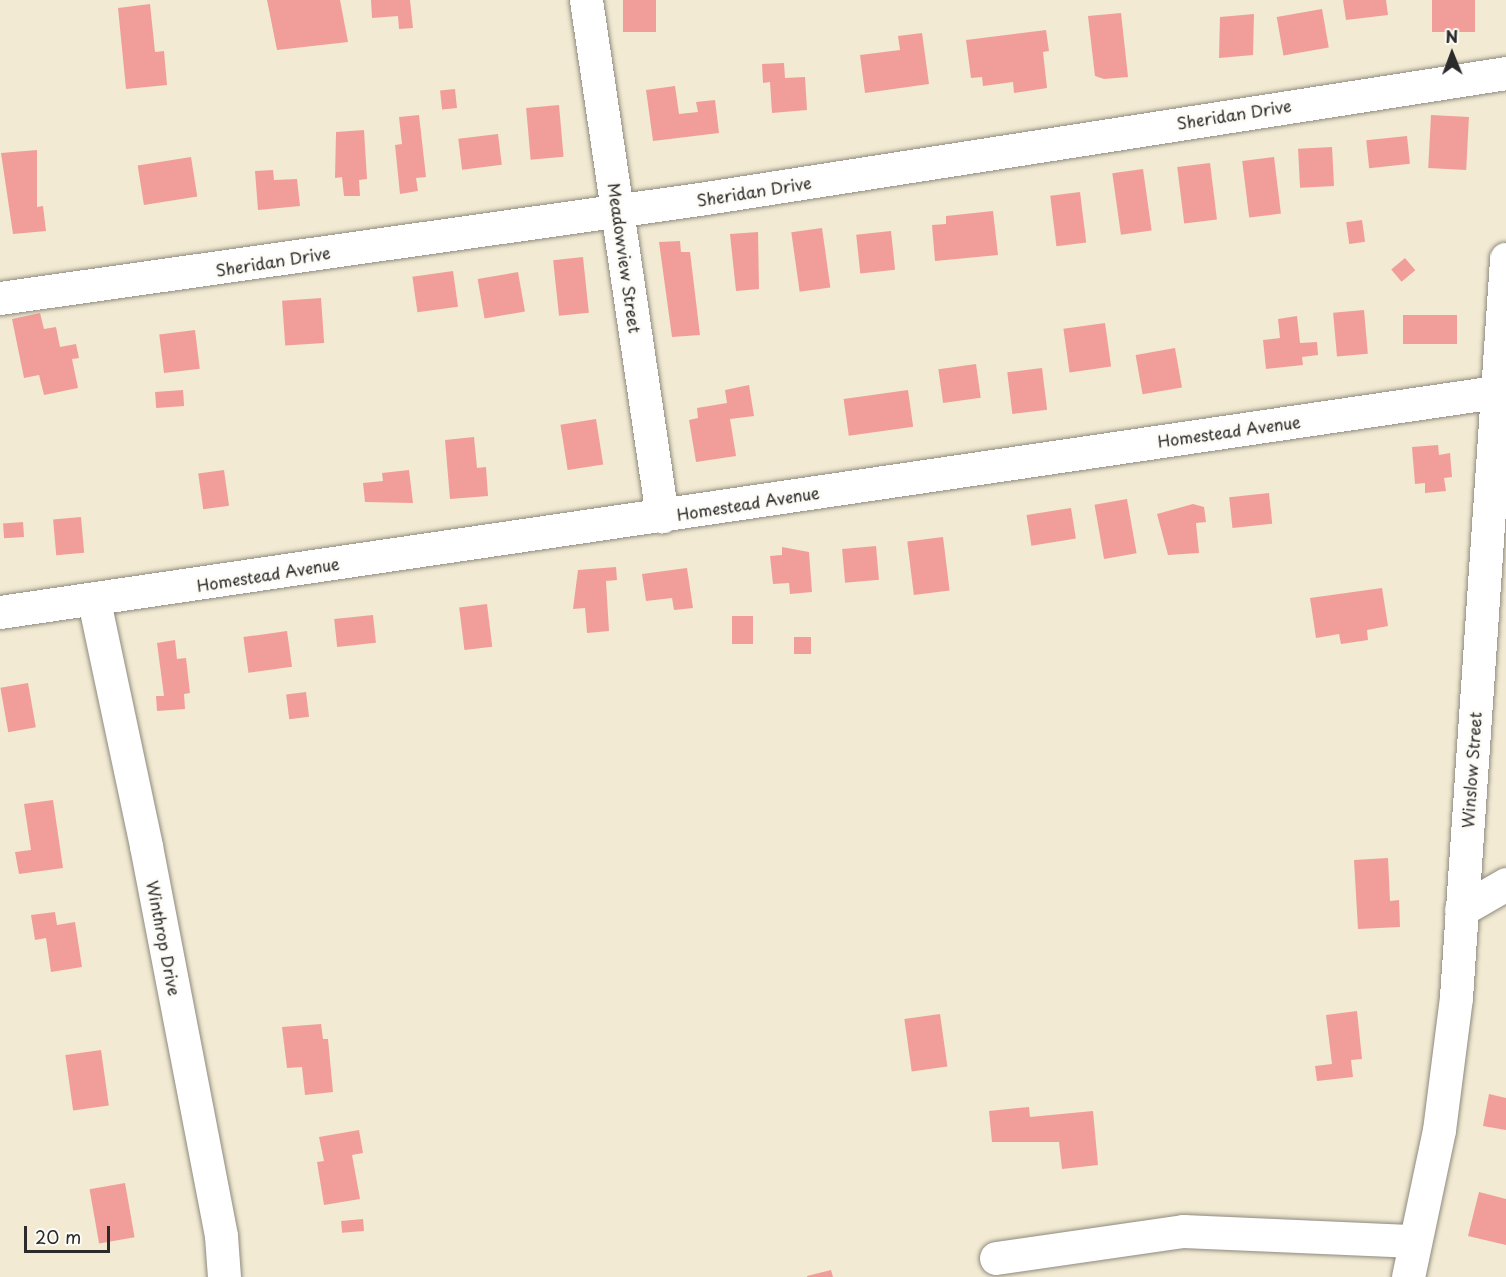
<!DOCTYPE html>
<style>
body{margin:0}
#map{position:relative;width:1506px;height:1277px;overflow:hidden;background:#f2ead3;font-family:"Playpen Sans",sans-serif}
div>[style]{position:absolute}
.building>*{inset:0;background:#f19e9a;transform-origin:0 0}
.roads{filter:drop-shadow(0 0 2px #8e8a7f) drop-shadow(0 0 2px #8e8a7f)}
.street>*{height:33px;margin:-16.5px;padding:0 16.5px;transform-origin:16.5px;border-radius:16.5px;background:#fff}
.secondary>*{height:33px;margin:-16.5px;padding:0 16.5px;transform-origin:16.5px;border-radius:16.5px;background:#fff}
span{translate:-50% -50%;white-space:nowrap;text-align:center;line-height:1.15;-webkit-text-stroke:6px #fdfcf7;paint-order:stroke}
.street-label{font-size:16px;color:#2b2b2b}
.north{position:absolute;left:1422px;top:24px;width:60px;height:60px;-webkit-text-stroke:4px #fdfcf7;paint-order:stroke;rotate:359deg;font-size:16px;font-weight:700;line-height:24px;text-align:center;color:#2b2b2b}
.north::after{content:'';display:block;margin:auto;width:21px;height:27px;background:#2b2b2b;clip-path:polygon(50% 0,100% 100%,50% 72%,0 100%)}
.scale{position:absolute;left:24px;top:1226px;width:86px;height:27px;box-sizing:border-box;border:3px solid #2b2b2b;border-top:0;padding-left:8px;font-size:18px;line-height:21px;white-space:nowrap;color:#2b2b2b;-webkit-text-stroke:4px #fdfcf7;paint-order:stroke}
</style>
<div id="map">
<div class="building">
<i style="clip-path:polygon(267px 0,340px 0,348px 42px,277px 50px)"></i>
<i style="clip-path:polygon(371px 0,410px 0,413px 28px,399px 29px,398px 16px,372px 18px)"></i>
<i style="left:623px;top:0;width:33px;height:32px"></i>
<i style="clip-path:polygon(1343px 0,1386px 0,1388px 15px,1346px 20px)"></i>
<i style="left:1432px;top:0;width:43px;height:32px"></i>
<i style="clip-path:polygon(150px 4px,155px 52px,164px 51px,167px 85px,126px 89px,118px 8px)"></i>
<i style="left:1322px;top:9px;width:39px;height:46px;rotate:80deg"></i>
<i style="clip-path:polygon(1121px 13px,1128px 77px,1104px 79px,1095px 76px,1088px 16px)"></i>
<i style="clip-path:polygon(1254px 14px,1253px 55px,1219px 58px,1220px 17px)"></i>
<i style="clip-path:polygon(1046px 30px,1049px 51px,1043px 52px,1047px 88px,1014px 93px,1013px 82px,983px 86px,982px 77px,971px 78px,966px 40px)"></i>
<i style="clip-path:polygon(922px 33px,929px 84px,865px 93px,860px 55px,900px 50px,898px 36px)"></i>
<i style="clip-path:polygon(784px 63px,785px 78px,805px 77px,807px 110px,772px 113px,770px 82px,763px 83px,762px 64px)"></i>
<i style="clip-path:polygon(675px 86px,679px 114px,698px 112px,696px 102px,715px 100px,719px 133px,653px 141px,646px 90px)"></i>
<i style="left:455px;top:89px;width:19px;height:15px;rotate:84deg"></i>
<i style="left:559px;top:105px;width:52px;height:33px;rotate:85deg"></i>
<i style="clip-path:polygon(419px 115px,426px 177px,416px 178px,418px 191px,400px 194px,395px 145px,402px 144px,399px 117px)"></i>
<i style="left:1431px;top:115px;width:38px;height:53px;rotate:3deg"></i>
<i style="clip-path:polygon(364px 130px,367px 179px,359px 180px,360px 196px,344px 196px,342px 177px,335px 178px,336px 132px)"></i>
<i style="left:498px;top:134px;width:31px;height:40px;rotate:83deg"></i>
<i style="left:1407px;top:136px;width:28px;height:41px;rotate:84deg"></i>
<i style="left:1332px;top:147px;width:39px;height:34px;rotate:87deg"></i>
<i style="clip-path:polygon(37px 150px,37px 207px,43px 206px,46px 231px,13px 234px,1px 153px)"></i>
<i style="left:191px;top:157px;width:40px;height:54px;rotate:81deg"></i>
<i style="left:1274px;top:157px;width:57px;height:32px;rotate:83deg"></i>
<i style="left:1210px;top:163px;width:57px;height:33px;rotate:83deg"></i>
<i style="left:1143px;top:169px;width:62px;height:31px;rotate:82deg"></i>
<i style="clip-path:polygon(273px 170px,274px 180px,297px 179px,300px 206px,258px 210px,255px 171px)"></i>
<i style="left:1080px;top:192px;width:51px;height:30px;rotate:83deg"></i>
<i style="clip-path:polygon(993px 211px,998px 255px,935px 261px,932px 225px,946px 224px,946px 216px)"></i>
<i style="left:1362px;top:220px;width:22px;height:16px;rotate:82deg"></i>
<i style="left:822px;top:228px;width:60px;height:31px;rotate:82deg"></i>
<i style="left:891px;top:231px;width:39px;height:35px;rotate:84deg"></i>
<i style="clip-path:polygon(758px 232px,759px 289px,736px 291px,730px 234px)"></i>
<i style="clip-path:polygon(680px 241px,681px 252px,690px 252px,700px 335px,672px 337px,659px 242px)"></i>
<i style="left:583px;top:257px;width:56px;height:30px;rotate:84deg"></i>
<i style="left:1405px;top:258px;width:16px;height:18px;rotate:50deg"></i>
<i style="left:453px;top:271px;width:36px;height:41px;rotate:82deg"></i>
<i style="left:518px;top:272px;width:40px;height:41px;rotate:80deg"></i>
<i style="left:321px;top:298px;width:45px;height:39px;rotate:86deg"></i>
<i style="left:1364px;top:310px;width:44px;height:31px;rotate:85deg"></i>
<i style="clip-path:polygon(40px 313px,44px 329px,56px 327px,60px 347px,76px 344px,79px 358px,72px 359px,78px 388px,44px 395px,39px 375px,24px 378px,12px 319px)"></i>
<i style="left:1403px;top:315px;width:54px;height:29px"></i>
<i style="clip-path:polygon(1297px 316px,1300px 343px,1317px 342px,1318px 355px,1302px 357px,1303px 365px,1266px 369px,1263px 340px,1280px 338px,1278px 319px)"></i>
<i style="left:1105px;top:323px;width:44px;height:42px;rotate:82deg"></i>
<i style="left:195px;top:330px;width:39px;height:36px;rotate:83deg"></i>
<i style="left:1175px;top:348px;width:40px;height:40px;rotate:80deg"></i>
<i style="left:976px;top:364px;width:34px;height:38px;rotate:82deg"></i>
<i style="left:1042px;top:368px;width:42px;height:35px;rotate:83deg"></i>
<i style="clip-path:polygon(749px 385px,754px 416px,730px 419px,736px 456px,696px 462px,689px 420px,698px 418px,697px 408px,727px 403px,725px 390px)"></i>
<i style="left:183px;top:390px;width:16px;height:28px;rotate:86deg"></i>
<i style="left:908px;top:390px;width:37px;height:65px;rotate:82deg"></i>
<i style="left:596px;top:419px;width:46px;height:36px;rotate:81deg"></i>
<i style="clip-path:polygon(474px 437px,477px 468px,486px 467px,488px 496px,450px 499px,445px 440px)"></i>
<i style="clip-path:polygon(1438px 445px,1439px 455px,1450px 453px,1452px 477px,1444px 478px,1446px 491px,1425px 493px,1425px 483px,1415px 484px,1412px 447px)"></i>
<i style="left:224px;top:470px;width:36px;height:26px;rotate:82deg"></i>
<i style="clip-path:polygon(409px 470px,413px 503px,365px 502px,363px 483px,383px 481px,382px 473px)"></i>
<i style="left:1269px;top:493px;width:31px;height:40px;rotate:84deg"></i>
<i style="left:1127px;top:499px;width:55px;height:33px;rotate:80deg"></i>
<i style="clip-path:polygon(1193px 504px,1204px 507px,1206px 522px,1196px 523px,1199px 553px,1168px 555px,1157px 514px)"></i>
<i style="left:1071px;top:508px;width:31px;height:45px;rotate:81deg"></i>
<i style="left:81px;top:517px;width:36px;height:28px;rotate:85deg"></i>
<i style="left:23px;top:522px;width:15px;height:20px;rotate:86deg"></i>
<i style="left:943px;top:537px;width:54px;height:36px;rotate:83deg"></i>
<i style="left:876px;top:546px;width:34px;height:34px;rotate:85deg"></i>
<i style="clip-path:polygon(782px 547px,809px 552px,812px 592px,790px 594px,789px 583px,773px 584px,770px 556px,782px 555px)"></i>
<i style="clip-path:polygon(616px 567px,617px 580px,606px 581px,609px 631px,587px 633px,585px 608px,573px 609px,578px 570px)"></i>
<i style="clip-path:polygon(687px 568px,693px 608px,674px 610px,672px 598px,646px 601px,642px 574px)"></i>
<i style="clip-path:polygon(1382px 588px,1388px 626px,1367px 630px,1368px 640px,1341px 644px,1339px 634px,1316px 638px,1310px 598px)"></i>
<i style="left:487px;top:604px;width:43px;height:28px;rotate:83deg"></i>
<i style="left:373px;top:615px;width:28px;height:39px;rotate:84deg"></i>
<i style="left:732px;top:616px;width:21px;height:28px"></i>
<i style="left:287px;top:631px;width:36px;height:44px;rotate:82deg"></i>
<i style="left:811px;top:637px;width:17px;height:17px;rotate:90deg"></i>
<i style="clip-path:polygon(175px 640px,177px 659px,186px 658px,190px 693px,184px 694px,185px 709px,157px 711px,156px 696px,164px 696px,157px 643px)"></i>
<i style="left:28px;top:683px;width:45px;height:28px;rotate:80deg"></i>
<i style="left:306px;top:692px;width:25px;height:20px;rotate:83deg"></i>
<i style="clip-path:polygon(53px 800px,63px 868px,19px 874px,15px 852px,31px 850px,24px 804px)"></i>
<i style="clip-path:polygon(1388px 858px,1390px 901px,1399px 900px,1400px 927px,1358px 929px,1354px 860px)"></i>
<i style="clip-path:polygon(55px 912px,57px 925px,75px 922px,82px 967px,51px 972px,46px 938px,35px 940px,31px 915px)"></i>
<i style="clip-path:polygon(1357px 1011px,1362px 1059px,1351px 1060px,1353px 1077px,1317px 1081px,1315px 1066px,1332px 1064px,1326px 1015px)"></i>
<i style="left:940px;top:1014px;width:53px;height:36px;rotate:82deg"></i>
<i style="clip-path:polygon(321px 1024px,323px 1039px,328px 1039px,333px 1092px,305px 1095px,302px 1067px,287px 1068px,282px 1027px)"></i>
<i style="left:101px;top:1050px;width:56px;height:36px;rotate:82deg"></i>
<i style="clip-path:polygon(1489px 1094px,1506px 1098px,1506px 1130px,1483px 1126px)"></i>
<i style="clip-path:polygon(1029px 1107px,1030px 1117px,1093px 1111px,1098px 1165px,1062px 1169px,1059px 1142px,992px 1142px,989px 1111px)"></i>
<i style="clip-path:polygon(359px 1130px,363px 1153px,352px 1155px,360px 1199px,324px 1205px,317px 1162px,324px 1161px,319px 1137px)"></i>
<i style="left:125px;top:1183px;width:55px;height:36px;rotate:80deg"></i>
<i style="clip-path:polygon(1479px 1192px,1506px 1199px,1506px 1245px,1468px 1236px)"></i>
<i style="left:363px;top:1219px;width:12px;height:22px;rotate:85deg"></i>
<i style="clip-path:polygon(831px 1270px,833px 1277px,807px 1277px,807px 1276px)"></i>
</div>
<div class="roads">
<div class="street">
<i style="left:586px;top:0;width:522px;rotate:81.62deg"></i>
<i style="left:0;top:298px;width:713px;rotate:-8.06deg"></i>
<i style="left:706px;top:198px;width:810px;rotate:-8.88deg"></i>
<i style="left:94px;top:601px;width:250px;rotate:78deg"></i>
<i style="left:146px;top:846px;width:397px;rotate:79.1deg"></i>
<i style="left:221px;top:1236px;width:41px;rotate:85.8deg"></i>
<i style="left:0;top:612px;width:1512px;rotate:-8.37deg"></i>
<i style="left:1461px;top:910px;width:52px;rotate:-30deg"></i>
<i style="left:996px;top:1258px;width:189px;rotate:-8.2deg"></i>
<i style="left:1183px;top:1231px;width:232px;rotate:2.5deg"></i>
</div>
<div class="secondary">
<i style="left:1408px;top:1277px;width:150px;rotate:-78.1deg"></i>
<i style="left:1439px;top:1130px;width:134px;rotate:-82.7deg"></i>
<i style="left:1456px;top:997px;width:740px;rotate:-86.12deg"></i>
</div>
</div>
<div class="street-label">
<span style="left:1234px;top:114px;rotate:-9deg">Sheridan Drive</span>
<span style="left:754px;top:191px;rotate:-9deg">Sheridan Drive</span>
<span style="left:625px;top:258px;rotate:82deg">Meadowview Street</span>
<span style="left:273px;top:261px;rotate:-9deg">Sheridan Drive</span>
<span style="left:1229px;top:431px;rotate:-8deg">Homestead Avenue</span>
<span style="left:748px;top:503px;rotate:-9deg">Homestead Avenue</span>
<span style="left:268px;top:574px;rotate:-9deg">Homestead Avenue</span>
<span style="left:1471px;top:770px;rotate:-86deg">Winslow Street</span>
<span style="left:164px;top:938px;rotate:79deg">Winthrop Drive</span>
</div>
<div class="north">N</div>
<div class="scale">20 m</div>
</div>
